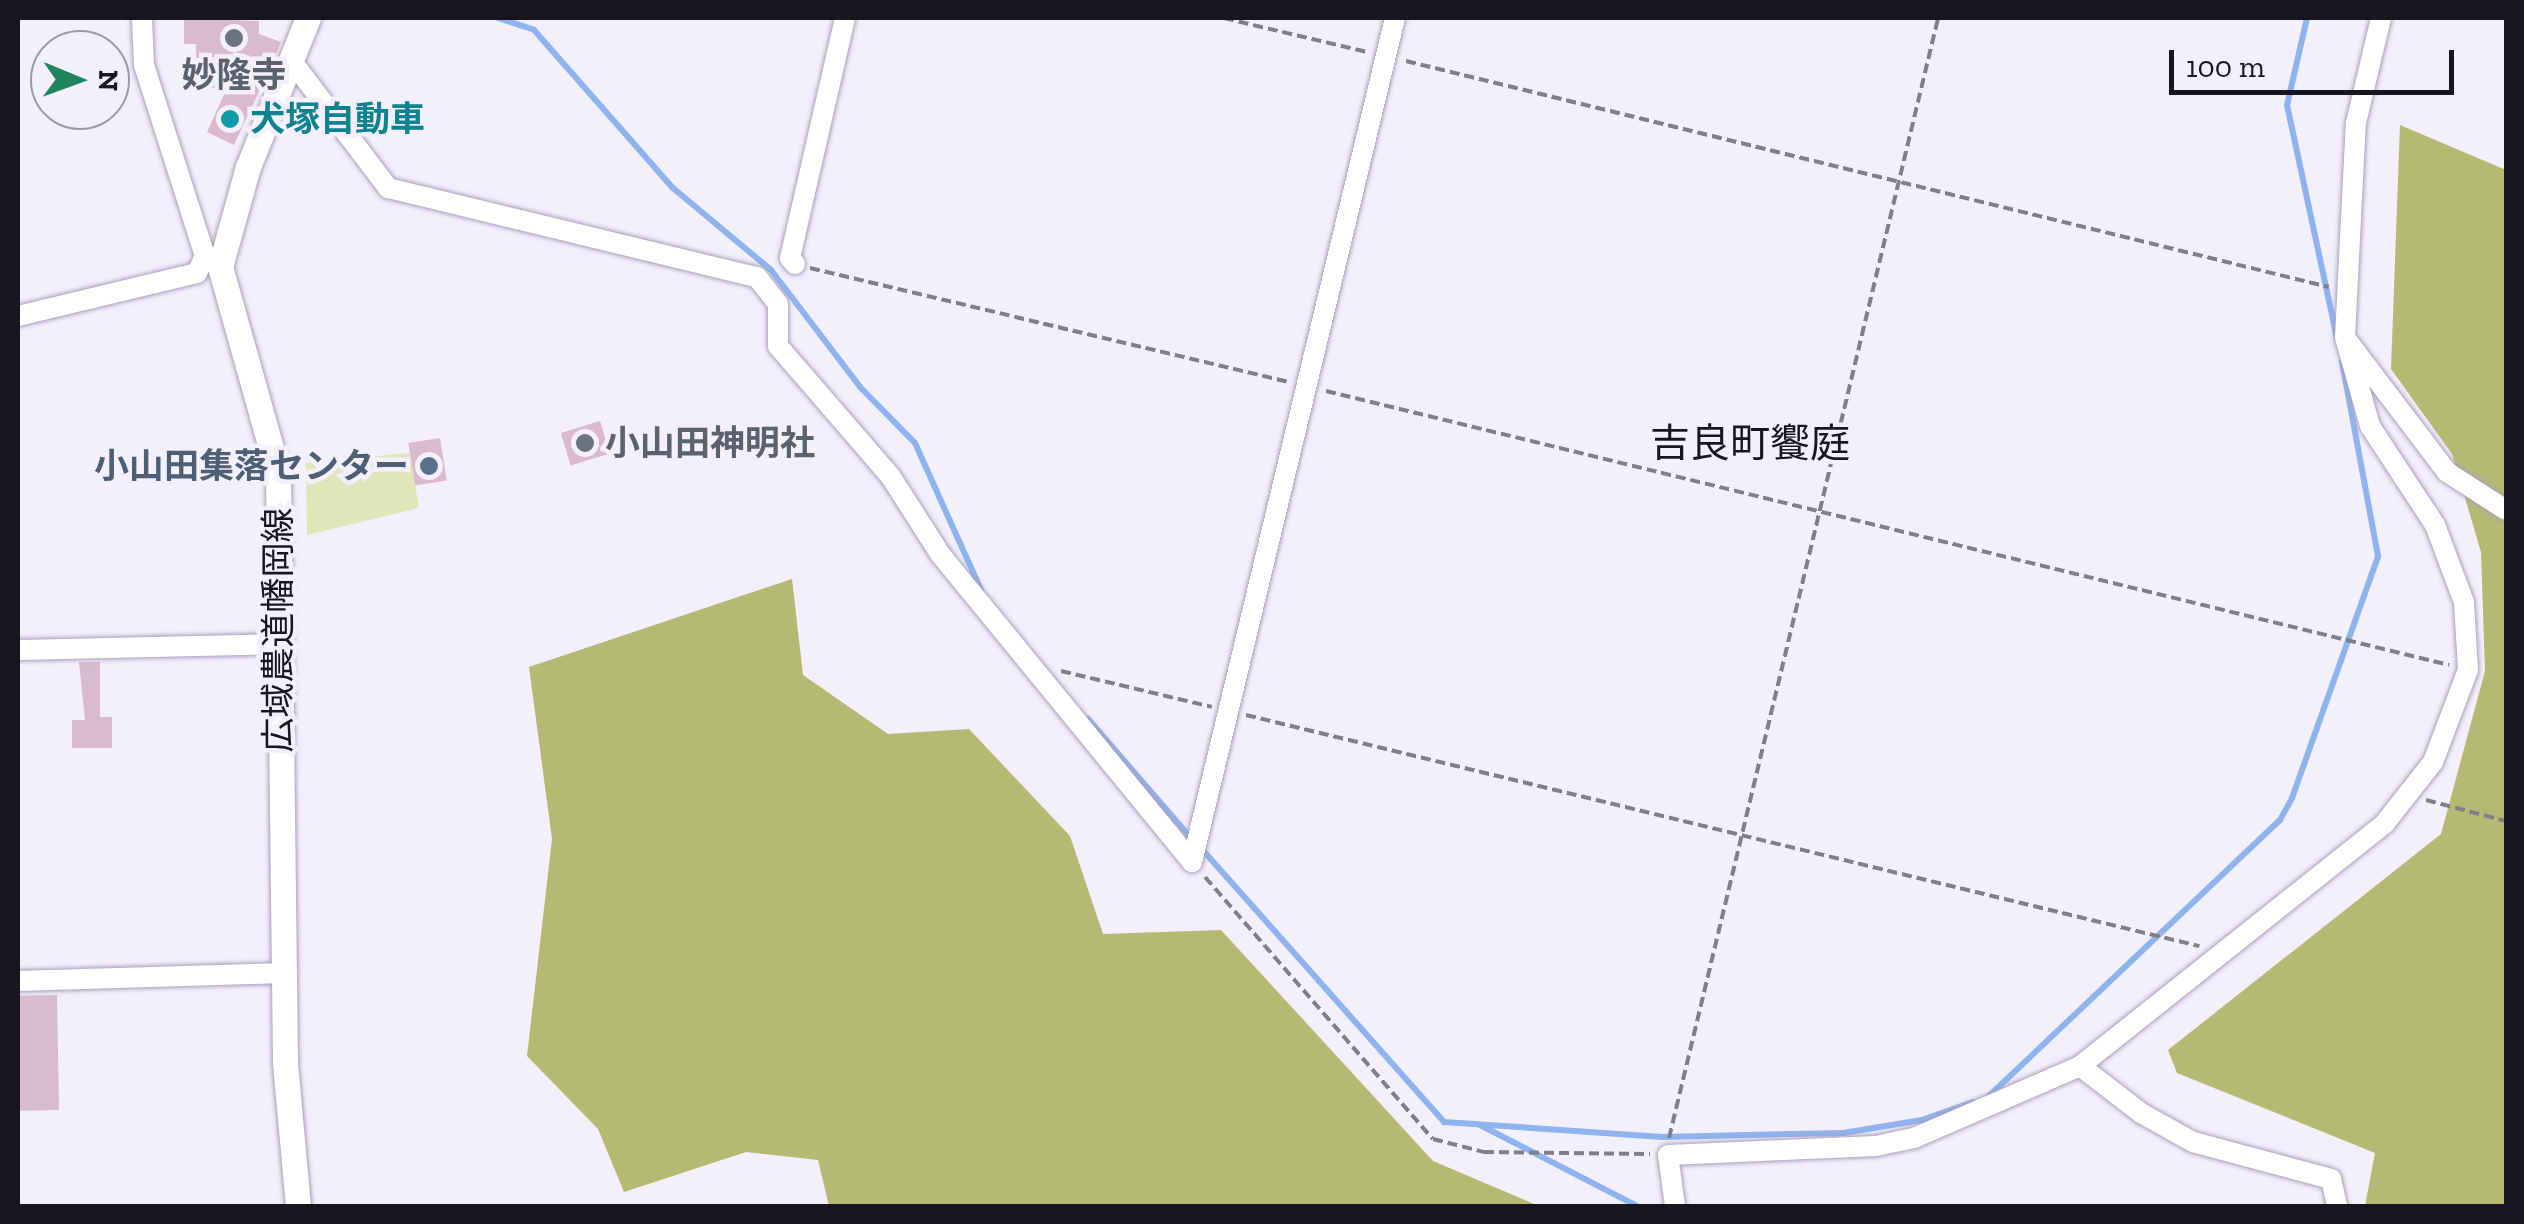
<!DOCTYPE html>
<meta charset="utf-8">
<style>
body{margin:0}
#map{position:relative;width:2524px;height:1224px;overflow:hidden;background:#f3effc;font-family:"Zilla Slab","Noto Sans JP",serif}
div>[style]{position:absolute}
.green>*{inset:0;background:#e1e6b9}
.forest>*{inset:0;background:#b4ba72}
.stream>*{height:6px;margin:-3px;padding:0 3px;transform-origin:3px;border-radius:3px;background:#8eb3ed}
.building>*{inset:0;background:#d9bacf;transform-origin:0 0}
.path>*{height:4px;margin-top:-2px;transform-origin:0;background:repeating-linear-gradient(90deg,#817d89 0 10px,transparent 0 15px)}
.roads{filter:drop-shadow(0 0 2px #a99ebd) drop-shadow(0 0 2px #a99ebd)}
.minor>*{height:20px;margin:-10px;padding:0 10px;transform-origin:10px;border-radius:10px;background:#fff}
.tertiary>*{height:25px;margin:-12.5px;padding:0 12.5px;transform-origin:12.5px;border-radius:12.5px;background:#fff}
.dots>*{width:28px;height:28px;translate:-50% -50%;box-sizing:border-box;border:5px solid #f3effc;border-radius:50%}
span{translate:-50% -50%;white-space:nowrap;text-align:center;line-height:1.15;-webkit-text-stroke:9px #f3effc;paint-order:stroke}
.worship-label{font-size:35px;color:#5b616d;font-weight:700}
.left{translate:0 -50%;text-align:left}
.culture-label{font-size:35px;color:#0d838f;font-weight:700}
.service-label{font-size:35px;color:#4e5e75;font-weight:700}
.right{translate:-100% -50%;text-align:right}
.street-label{font-size:35px;color:#191520}
.quarter-label{font-size:40px;color:#191520}
.frame{position:absolute;inset:0;border:20px solid #191520;pointer-events:none}
.north{position:absolute;left:30px;top:30px;width:100px;height:100px;box-sizing:border-box;background:#f3effc;border:2px solid #9c98a4;border-radius:50%;rotate:91deg;font-size:28px;font-weight:700;line-height:40px;text-align:center;color:#191520}
.north::after{content:'';display:block;margin:auto;width:35px;height:45px;background:#20855f;clip-path:polygon(50% 0,100% 100%,50% 72%,0 100%)}
.scale{position:absolute;left:2169px;top:50px;width:285px;height:45px;box-sizing:border-box;border:5px solid #191520;border-top:0;padding-left:12px;font-size:30px;line-height:35px;white-space:nowrap;color:#191520;-webkit-text-stroke:8px #f3effc;paint-order:stroke}
</style>
<div id="map">
<div class="green">
<i style="clip-path:polygon(410px 453px,419px 508px,307px 535px,306px 463px)"></i>
</div>
<div class="forest">
<i style="clip-path:polygon(2400px 125px,2506px 170px,2506px 1206px,2365px 1206px,2375px 1153px,2177px 1073px,2168px 1050px,2441px 834px,2485px 671px,2481px 552px,2452px 454px,2391px 369px)"></i>
<i style="clip-path:polygon(792px 579px,803px 675px,888px 734px,969px 729px,1070px 836px,1103px 934px,1221px 930px,1433px 1161px,1539px 1206px,829px 1206px,818px 1160px,746px 1152px,624px 1192px,598px 1129px,527px 1056px,552px 839px,529px 667px)"></i>
</div>
<div class="stream">
<i style="left:498px;top:18px;width:38px;rotate:18deg"></i>
<i style="left:534px;top:30px;width:210px;rotate:48.7deg"></i>
<i style="left:673px;top:188px;width:128px;rotate:39.9deg"></i>
<i style="left:771px;top:270px;width:147px;rotate:52.7deg"></i>
<i style="left:860px;top:387px;width:78px;rotate:45.5deg"></i>
<i style="left:915px;top:443px;width:161px;rotate:65.8deg"></i>
<i style="left:2307px;top:18px;width:89px;rotate:102.9deg"></i>
<i style="left:2287px;top:105px;width:239px;rotate:77.9deg"></i>
<i style="left:1088px;top:719px;width:157px;rotate:49.1deg"></i>
<i style="left:1200px;top:847px;width:368px;rotate:48.4deg"></i>
<i style="left:1444px;top:1122px;width:219px;rotate:3.9deg"></i>
<i style="left:1662px;top:1137px;width:181px;rotate:-1.3deg"></i>
<i style="left:1843px;top:1133px;width:80px;rotate:-9.3deg"></i>
<i style="left:1922px;top:1120px;width:54px;rotate:-19.4deg"></i>
<i style="left:1989px;top:1096px;width:401px;rotate:-43.5deg"></i>
<i style="left:2280px;top:820px;width:25px;rotate:-61deg"></i>
<i style="left:2292px;top:798px;width:257px;rotate:-70.4deg"></i>
<i style="left:2378px;top:556px;width:198px;rotate:-100.5deg"></i>
<i style="left:1480px;top:1125px;width:177px;rotate:27.3deg"></i>
</div>
<div class="building">
<i style="clip-path:polygon(184px 18px,259px 21px,259px 34px,281px 42px,268px 74px,259px 70px,259px 92px,234px 145px,207px 132px,227px 88px,196px 88px,196px 44px,184px 44px)"></i>
<i style="left:600px;top:421px;width:34px;height:41px;rotate:73deg"></i>
<i style="left:440px;top:438px;width:43px;height:32px;rotate:81deg"></i>
<i style="clip-path:polygon(79px 662px,100px 662px,100px 717px,112px 717px,112px 748px,72px 748px,72px 720px,85px 720px)"></i>
<i style="left:57px;top:995px;width:115px;height:39px;rotate:89deg"></i>
</div>
<div class="path">
<i style="left:1224px;top:18px;width:147px;rotate:13.4deg"></i>
<i style="left:1406px;top:61px;width:950px;rotate:13.76deg"></i>
<i style="left:810px;top:268px;width:490px;rotate:13.4deg"></i>
<i style="left:1326px;top:391px;width:1156px;rotate:13.71deg"></i>
<i style="left:1061px;top:671px;width:155px;rotate:13.4deg"></i>
<i style="left:1246px;top:715px;width:981px;rotate:13.63deg"></i>
<i style="left:2426px;top:800px;width:83px;rotate:14.7deg"></i>
<i style="left:1205px;top:877px;width:347px;rotate:49deg"></i>
<i style="left:1433px;top:1139px;width:53px;rotate:14.3deg"></i>
<i style="left:1484px;top:1152px;width:166px;rotate:0.7deg"></i>
<i style="left:1669px;top:1138px;width:1152px;rotate:-76.49deg"></i>
</div>
<div class="roads">
<div class="minor">
<i style="left:142px;top:18px;width:47px;rotate:87.6deg"></i>
<i style="left:144px;top:65px;width:201px;rotate:72.3deg"></i>
<i style="left:205px;top:256px;width:19px;rotate:36deg"></i>
<i style="left:294px;top:64px;width:156px;rotate:52.8deg"></i>
<i style="left:388px;top:188px;width:380px;rotate:13.6deg"></i>
<i style="left:757px;top:277px;width:34px;rotate:52deg"></i>
<i style="left:778px;top:304px;width:42px;rotate:90deg"></i>
<i style="left:778px;top:346px;width:173px;rotate:49.2deg"></i>
<i style="left:891px;top:477px;width:91px;rotate:57.5deg"></i>
<i style="left:940px;top:554px;width:398px;rotate:50.7deg"></i>
<i style="left:795px;top:264px;width:8px;rotate:-130deg"></i>
<i style="left:790px;top:258px;width:246px;rotate:-77.1deg"></i>
<i style="left:18px;top:316px;width:184px;rotate:-13.5deg"></i>
<i style="left:197px;top:273px;width:19px;rotate:-65deg"></i>
<i style="left:2346px;top:339px;width:167px;rotate:52.8deg"></i>
<i style="left:2447px;top:472px;width:70px;rotate:32.8deg"></i>
<i style="left:18px;top:650px;width:258px;rotate:-1.3deg"></i>
<i style="left:1192px;top:862px;width:868px;rotate:-76.48deg"></i>
<i style="left:18px;top:981px;width:266px;rotate:-1.7deg"></i>
<i style="left:2080px;top:1066px;width:77px;rotate:37.6deg"></i>
<i style="left:2141px;top:1113px;width:60px;rotate:29.1deg"></i>
<i style="left:2193px;top:1142px;width:143px;rotate:15deg"></i>
<i style="left:2331px;top:1179px;width:28px;rotate:77deg"></i>
<i style="left:1675px;top:1206px;width:51px;rotate:-97.8deg"></i>
<i style="left:1668px;top:1155px;width:208px;rotate:-2.5deg"></i>
<i style="left:1876px;top:1146px;width:39px;rotate:-12deg"></i>
<i style="left:1914px;top:1138px;width:181px;rotate:-23.4deg"></i>
<i style="left:2080px;top:1066px;width:390px;rotate:-38.5deg"></i>
<i style="left:2385px;top:823px;width:78px;rotate:-51.8deg"></i>
<i style="left:2433px;top:762px;width:98px;rotate:-69.2deg"></i>
<i style="left:2468px;top:670px;width:68px;rotate:-93.4deg"></i>
<i style="left:2464px;top:602px;width:82px;rotate:-110.6deg"></i>
<i style="left:2435px;top:525px;width:118px;rotate:-123.3deg"></i>
<i style="left:2370px;top:426px;width:92px;rotate:-105.7deg"></i>
<i style="left:2345px;top:337px;width:214px;rotate:-87.1deg"></i>
<i style="left:2356px;top:123px;width:108px;rotate:-76.6deg"></i>
</div>
<div class="tertiary">
<i style="left:298px;top:1206px;width:145px;rotate:-95.2deg"></i>
<i style="left:285px;top:1062px;width:589px;rotate:-90.68deg"></i>
<i style="left:278px;top:473px;width:214px;rotate:-105.7deg"></i>
<i style="left:220px;top:267px;width:104px;rotate:-74.4deg"></i>
<i style="left:248px;top:167px;width:161px;rotate:-68.1deg"></i>
</div>
</div>
<div class="dots">
<i style="left:234px;top:38px;background:#6b7280"></i>
<i style="left:230px;top:119px;background:#0f9aa8"></i>
<i style="left:585px;top:443px;background:#6b7280"></i>
<i style="left:429px;top:466px;background:#5c6f8a"></i>
</div>
<div class="worship-label">
<span style="left:234px;top:75px">妙隆寺</span>
<span class="left" style="left:605px;top:443px">小山田神明社</span>
</div>
<div class="culture-label">
<span class="left" style="left:250px;top:119px">犬塚自動車</span>
</div>
<div class="service-label">
<span class="right" style="left:409px;top:466px">小山田集落センター</span>
</div>
<div class="street-label">
<span style="left:278px;top:630px;rotate:-90deg">広域農道幡岡線</span>
</div>
<div class="quarter-label">
<span style="left:1750px;top:443px">吉良町饗庭</span>
</div>
<div class="frame"></div>
<div class="north">N</div>
<div class="scale">100 m</div>
</div>
